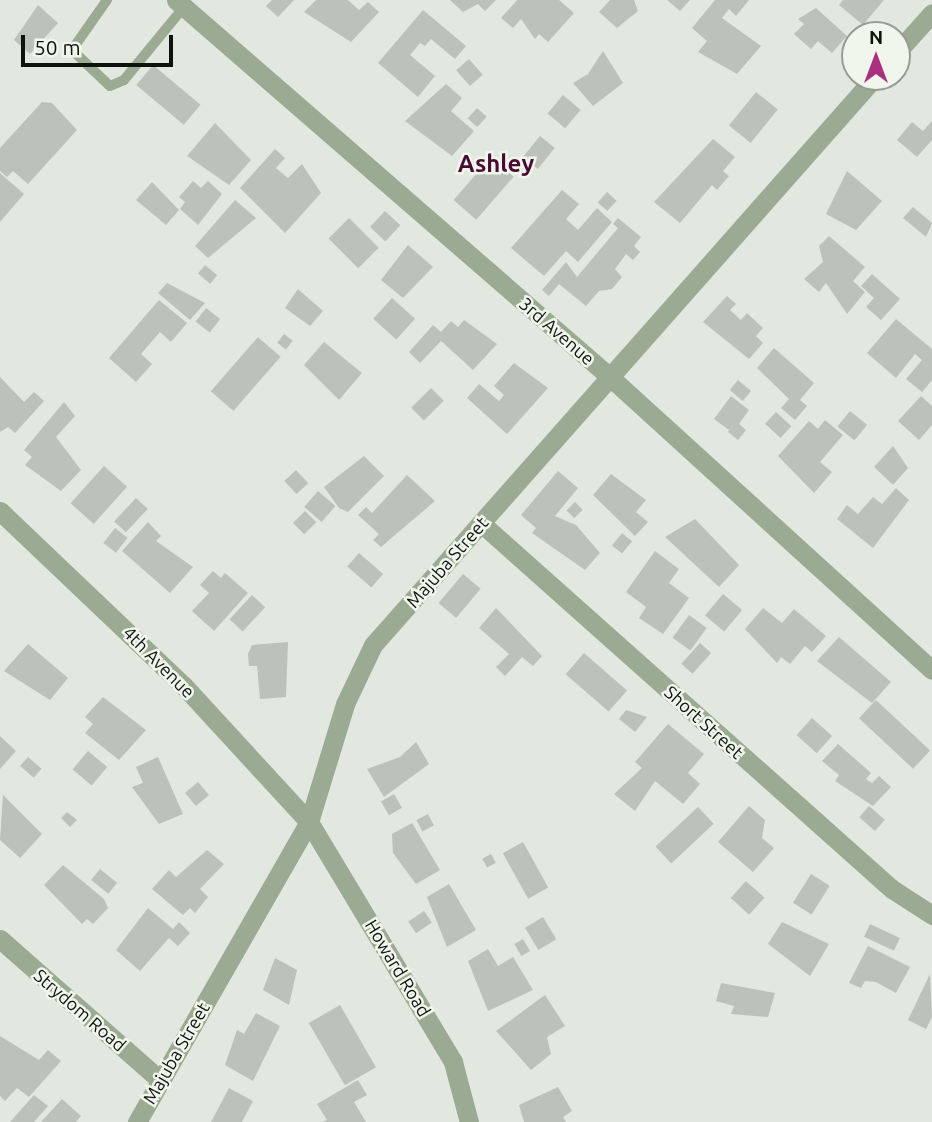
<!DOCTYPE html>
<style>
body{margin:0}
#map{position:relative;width:932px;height:1122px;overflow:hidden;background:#e2e8df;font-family:Ubuntu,sans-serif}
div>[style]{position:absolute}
.building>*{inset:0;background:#bcc2b9;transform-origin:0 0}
.lane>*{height:10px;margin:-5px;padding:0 5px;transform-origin:5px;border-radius:5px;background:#9baa93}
.street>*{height:19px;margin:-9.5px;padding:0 9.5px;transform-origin:9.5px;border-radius:9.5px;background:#9baa93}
span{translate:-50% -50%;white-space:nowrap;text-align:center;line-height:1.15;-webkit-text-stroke:5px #f0f6ec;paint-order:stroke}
.street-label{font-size:18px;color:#10120f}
.district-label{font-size:24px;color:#480c34;font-weight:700}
.north{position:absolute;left:841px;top:21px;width:70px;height:70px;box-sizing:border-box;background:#f0f6ec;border:2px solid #969b94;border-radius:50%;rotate:0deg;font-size:19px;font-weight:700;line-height:28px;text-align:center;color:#10120f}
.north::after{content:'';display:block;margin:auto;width:24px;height:32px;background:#ab3082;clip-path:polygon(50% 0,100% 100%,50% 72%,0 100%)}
.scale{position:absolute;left:21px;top:35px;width:152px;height:32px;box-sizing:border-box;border:4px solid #10120f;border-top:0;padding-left:9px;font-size:21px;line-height:24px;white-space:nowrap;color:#10120f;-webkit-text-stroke:5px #f0f6ec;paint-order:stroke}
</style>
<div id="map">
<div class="building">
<i style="clip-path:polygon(272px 0,294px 0,278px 17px,266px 6px)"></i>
<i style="clip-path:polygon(316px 0,348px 0,359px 10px,368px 2px,379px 12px,351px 42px,304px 12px)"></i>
<i style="clip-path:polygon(450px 0,496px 0,485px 11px,478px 4px,463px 12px)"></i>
<i style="clip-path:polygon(517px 0,559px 0,574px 13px,548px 42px,539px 34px,535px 39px,521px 19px,513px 28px,501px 18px)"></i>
<i style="clip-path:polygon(610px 0,634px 0,638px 11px,617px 28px,599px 12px)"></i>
<i style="clip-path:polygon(667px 0,690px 0,680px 11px)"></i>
<i style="clip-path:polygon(715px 0,749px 0,736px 16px,729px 9px,722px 18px,761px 46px,737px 74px,698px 52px,707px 41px,692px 28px)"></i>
<i style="clip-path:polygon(843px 0,884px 0,863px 25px,839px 5px)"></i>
<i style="clip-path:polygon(38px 5px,58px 23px,30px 54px,14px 40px)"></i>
<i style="clip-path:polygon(816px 8px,847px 36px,832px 53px,818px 41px,811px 49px,794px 34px,804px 24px,798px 19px)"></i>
<i style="clip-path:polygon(423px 10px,466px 46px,455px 59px,431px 39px,425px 46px,420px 43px,410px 55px,435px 76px,418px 97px,378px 63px)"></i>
<i style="clip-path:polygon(603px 51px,623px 83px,593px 106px,573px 83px,588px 74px)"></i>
<i style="left:469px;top:59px;width:21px;height:17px;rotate:49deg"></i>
<i style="left:153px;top:65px;width:62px;height:26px;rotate:40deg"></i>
<i style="clip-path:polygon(446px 84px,462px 98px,451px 111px,474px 131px,452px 156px,405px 121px)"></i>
<i style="left:756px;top:92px;width:28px;height:43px;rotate:39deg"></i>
<i style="left:563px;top:95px;width:23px;height:24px;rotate:40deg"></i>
<i style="clip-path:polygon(42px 102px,52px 103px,77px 130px,28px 184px,13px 171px,7px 177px,0 171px,0 148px)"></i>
<i style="left:477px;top:108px;width:13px;height:14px;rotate:42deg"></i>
<i style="clip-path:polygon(932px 121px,932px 140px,917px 157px,897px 140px,912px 122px,923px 131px)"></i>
<i style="clip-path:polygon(215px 123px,251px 160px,229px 185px,187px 156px)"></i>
<i style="left:540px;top:136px;width:19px;height:27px;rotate:39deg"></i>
<i style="clip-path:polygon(713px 139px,735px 157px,723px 171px,729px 176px,717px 190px,712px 185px,680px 223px,654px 202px)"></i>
<i style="clip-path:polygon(275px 149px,285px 158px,276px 168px,288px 178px,302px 164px,321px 193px,285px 233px,240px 188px)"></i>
<i style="left:491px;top:157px;width:30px;height:57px;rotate:41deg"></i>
<i style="clip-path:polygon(847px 171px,882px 201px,856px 230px,826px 214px)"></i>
<i style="clip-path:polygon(0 173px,24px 194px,0 222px)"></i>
<i style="clip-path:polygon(193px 181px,201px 188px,208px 181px,222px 194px,198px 225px,180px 209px,185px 202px,179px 197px)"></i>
<i style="clip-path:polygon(152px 182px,179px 210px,166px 225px,136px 200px)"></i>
<i style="clip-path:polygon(562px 190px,579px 204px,566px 219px,578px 230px,597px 208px,612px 222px,578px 262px,566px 251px,544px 276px,511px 248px)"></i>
<i style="left:607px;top:192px;width:13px;height:14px;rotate:42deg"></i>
<i style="clip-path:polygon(235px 200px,256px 218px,208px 258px,195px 246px)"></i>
<i style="clip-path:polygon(913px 207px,932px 223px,926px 237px,903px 218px)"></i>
<i style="left:385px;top:211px;width:21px;height:22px;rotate:43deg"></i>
<i style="left:349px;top:218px;width:42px;height:29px;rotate:45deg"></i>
<i style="clip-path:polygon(618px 218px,641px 237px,634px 246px,640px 252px,633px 260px,626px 254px,615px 269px,622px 277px,612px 289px,599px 291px,586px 306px,559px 284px,549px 296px,542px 290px,566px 262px,577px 277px,618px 228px,613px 224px)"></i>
<i style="clip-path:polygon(829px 236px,865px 267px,853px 281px,865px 292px,847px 314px,826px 283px,819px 292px,804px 279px,823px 262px,819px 246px)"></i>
<i style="clip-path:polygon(408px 245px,433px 267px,403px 298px,381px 280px)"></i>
<i style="left:205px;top:265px;width:16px;height:11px;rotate:40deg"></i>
<i style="clip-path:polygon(872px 274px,900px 299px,881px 320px,866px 307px,874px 298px,861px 286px)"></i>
<i style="clip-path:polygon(167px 283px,205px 303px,190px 320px,158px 293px)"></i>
<i style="clip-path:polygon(298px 289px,323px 311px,310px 326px,285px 308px)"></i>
<i style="clip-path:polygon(727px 296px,736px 304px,730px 310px,741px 320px,747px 313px,763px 328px,756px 336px,763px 343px,749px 359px,703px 322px)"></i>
<i style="left:392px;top:298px;width:31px;height:28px;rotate:42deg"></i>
<i style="clip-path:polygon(159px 300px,187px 323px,171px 342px,160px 332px,141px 354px,152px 364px,136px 382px,109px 358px)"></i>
<i style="left:206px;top:308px;width:18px;height:17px;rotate:38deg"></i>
<i style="clip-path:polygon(896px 319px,932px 349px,932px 380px,922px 392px,906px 379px,922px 360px,915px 354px,896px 378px,867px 353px)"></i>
<i style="clip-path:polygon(464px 320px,497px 344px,473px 370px,441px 341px,420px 363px,409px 352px,433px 325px,441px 332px,451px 321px,458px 327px)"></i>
<i style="left:284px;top:334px;width:11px;height:11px;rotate:38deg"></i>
<i style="left:258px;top:337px;width:30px;height:72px;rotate:41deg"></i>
<i style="clip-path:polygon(324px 342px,362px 373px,339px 400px,304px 365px)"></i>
<i style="clip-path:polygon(774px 348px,814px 383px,800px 400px,807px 406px,795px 420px,781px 408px,789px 399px,757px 368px)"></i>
<i style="clip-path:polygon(514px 363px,548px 388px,507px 434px,467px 398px,479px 384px,499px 401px,504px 395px,494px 386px)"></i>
<i style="clip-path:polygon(0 377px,24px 402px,34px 392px,44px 401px,15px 433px,8px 427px,0 432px)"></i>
<i style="left:738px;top:380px;width:17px;height:13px;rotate:40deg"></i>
<i style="left:431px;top:388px;width:18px;height:28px;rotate:45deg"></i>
<i style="clip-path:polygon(731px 396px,749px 410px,739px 424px,746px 430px,738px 440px,728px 432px,736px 421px,729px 430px,714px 419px)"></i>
<i style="clip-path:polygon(921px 396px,932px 406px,932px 425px,919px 440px,898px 421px)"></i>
<i style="clip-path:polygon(64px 402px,75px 416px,56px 437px,81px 470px,61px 491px,25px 465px,32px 457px,24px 450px)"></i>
<i style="left:850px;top:411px;width:22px;height:20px;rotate:39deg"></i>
<i style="left:776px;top:412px;width:21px;height:16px;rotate:43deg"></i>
<i style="clip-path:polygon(825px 420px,843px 435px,820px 462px,832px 472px,814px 493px,778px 456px,809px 421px,818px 429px)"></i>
<i style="clip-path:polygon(893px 446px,908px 468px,893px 485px,874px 467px)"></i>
<i style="clip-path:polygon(364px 456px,384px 476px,348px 512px,339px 508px,324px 487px)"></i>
<i style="left:104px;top:466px;width:31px;height:50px;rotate:42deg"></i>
<i style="left:296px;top:470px;width:18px;height:16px;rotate:47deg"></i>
<i style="clip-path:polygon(558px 471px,578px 488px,555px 516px,576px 525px,600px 553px,585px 570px,532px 533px,536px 528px,521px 515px)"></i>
<i style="clip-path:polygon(611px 474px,646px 500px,636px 512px,648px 522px,635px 536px,593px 495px)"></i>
<i style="clip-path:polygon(407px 475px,435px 501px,381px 547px,373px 540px,379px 534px,358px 515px,366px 507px,372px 513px)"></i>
<i style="clip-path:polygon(896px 488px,909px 500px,873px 548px,837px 519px,847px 505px,858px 514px,873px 497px,882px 504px)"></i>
<i style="left:318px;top:491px;width:23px;height:21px;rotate:41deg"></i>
<i style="left:136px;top:498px;width:16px;height:32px;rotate:43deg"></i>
<i style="left:575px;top:502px;width:11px;height:12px;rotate:45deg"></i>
<i style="left:305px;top:511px;width:16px;height:17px;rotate:45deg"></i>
<i style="clip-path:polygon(695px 519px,739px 565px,719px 587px,665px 537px)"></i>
<i style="clip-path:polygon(148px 522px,161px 536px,156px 541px,193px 567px,170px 593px,122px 551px)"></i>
<i style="left:115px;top:528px;width:16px;height:19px;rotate:38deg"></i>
<i style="left:622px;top:533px;width:13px;height:16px;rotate:39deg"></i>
<i style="clip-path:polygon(655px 551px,679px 569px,669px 583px,689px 598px,663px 634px,639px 618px,646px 607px,626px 592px)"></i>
<i style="left:359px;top:553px;width:32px;height:18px;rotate:41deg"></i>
<i style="clip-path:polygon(213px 571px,221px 578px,225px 573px,248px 593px,214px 631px,192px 611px,209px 593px,200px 585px)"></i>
<i style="left:463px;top:574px;width:23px;height:38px;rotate:40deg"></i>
<i style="left:723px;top:594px;width:25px;height:28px;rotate:40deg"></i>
<i style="left:252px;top:595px;width:18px;height:33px;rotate:43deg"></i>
<i style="clip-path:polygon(496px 608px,542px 656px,533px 666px,522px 657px,505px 676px,496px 667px,509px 654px,479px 628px)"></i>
<i style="clip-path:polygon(763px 608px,782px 623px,794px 609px,826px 636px,812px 652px,805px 646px,790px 664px,781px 657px,777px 663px,745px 629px)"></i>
<i style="left:689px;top:615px;width:22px;height:28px;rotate:36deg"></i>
<i style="clip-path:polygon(839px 637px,891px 682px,872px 703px,817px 661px)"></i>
<i style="clip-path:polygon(288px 642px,286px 697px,260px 699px,257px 666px,249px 666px,248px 654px,252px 645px)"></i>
<i style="left:700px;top:643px;width:15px;height:28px;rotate:42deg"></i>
<i style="clip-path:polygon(28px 644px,68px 678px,50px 700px,4px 671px)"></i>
<i style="left:584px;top:653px;width:57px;height:28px;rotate:41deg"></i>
<i style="clip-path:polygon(103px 697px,146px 730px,119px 760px,85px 733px,93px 724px,85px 717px)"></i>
<i style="left:876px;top:700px;width:74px;height:25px;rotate:43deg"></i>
<i style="clip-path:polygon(626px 710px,647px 717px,635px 732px,619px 719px)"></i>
<i style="left:812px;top:718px;width:27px;height:23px;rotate:42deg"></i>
<i style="clip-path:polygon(668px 724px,704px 754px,688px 773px,700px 784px,683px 804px,655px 781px,635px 811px,614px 794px,642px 768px,635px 762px)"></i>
<i style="clip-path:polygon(0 736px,16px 751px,0 769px)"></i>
<i style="clip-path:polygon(416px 742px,429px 764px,384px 797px,367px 769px,400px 757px)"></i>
<i style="clip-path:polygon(838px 744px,871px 773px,866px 779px,872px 783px,879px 776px,891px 787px,873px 806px,835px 781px,839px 775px,822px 761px)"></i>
<i style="left:88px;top:751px;width:25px;height:24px;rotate:40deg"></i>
<i style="left:28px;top:757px;width:18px;height:12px;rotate:41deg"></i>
<i style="clip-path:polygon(158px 757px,183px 814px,159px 824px,132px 787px,143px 783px,136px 767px)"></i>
<i style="left:198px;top:782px;width:17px;height:17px;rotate:50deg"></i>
<i style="left:394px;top:794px;width:16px;height:15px;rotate:60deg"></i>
<i style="clip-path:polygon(3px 795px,42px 834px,20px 858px,0 840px)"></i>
<i style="clip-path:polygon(749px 806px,765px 820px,762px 838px,774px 848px,753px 872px,718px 842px)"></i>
<i style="left:869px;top:806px;width:21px;height:15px;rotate:41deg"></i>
<i style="left:698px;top:807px;width:23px;height:58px;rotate:47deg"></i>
<i style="clip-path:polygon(67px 812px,77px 820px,70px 827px,61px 818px)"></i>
<i style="left:428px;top:814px;width:13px;height:13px;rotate:63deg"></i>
<i style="clip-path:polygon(412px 823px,440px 870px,416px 884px,393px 853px,392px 834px)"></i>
<i style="left:523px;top:842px;width:52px;height:23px;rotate:61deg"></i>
<i style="clip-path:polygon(207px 850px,224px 864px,200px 889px,208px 897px,195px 913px,190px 908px,183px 915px,152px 889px,169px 870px,176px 877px)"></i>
<i style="left:491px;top:854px;width:10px;height:10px;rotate:61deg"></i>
<i style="clip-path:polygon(63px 865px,104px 899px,108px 908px,93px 924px,87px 919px,82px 924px,44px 885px)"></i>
<i style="left:100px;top:869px;width:22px;height:14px;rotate:39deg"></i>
<i style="left:811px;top:874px;width:22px;height:34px;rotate:32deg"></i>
<i style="left:746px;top:881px;width:25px;height:23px;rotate:42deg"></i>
<i style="clip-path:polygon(449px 884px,476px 930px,447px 947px,427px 897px)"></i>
<i style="clip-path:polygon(148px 908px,173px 929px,179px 922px,190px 933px,178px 946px,169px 938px,140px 971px,116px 950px)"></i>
<i style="left:424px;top:911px;width:14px;height:19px;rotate:56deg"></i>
<i style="left:543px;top:917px;width:26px;height:21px;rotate:59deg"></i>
<i style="clip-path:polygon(782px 922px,829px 944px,810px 976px,768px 944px)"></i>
<i style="left:870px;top:924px;width:33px;height:14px;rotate:25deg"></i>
<i style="left:523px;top:939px;width:14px;height:10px;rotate:60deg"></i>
<i style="clip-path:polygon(868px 946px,910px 967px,896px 993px,876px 982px,865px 981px,861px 988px,849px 983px)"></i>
<i style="clip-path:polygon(488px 949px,498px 966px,513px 957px,533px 990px,488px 1011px,468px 961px)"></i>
<i style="clip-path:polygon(275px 958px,297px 970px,289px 1005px,263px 990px)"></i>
<i style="clip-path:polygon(930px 974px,932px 1017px,926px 1029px,908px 1020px)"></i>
<i style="clip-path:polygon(721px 983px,775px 993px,768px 1017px,731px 1014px,734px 1006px,716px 1001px)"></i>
<i style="clip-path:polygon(545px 995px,565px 1026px,547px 1037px,551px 1054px,531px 1070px,496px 1031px)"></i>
<i style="left:340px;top:1005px;width:72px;height:36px;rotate:60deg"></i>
<i style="clip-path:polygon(256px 1013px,280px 1026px,253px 1081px,225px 1065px,237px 1030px,244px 1034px)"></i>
<i style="clip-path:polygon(0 1036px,39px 1060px,48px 1050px,61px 1061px,29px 1097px,17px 1088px,5px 1101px,0 1096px)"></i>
<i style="clip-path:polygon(358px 1080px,367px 1095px,354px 1102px,366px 1122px,322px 1122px,327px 1120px,317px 1104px)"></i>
<i style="clip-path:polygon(558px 1087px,572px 1111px,563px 1117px,566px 1122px,524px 1122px,519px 1105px)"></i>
<i style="clip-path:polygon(229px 1088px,253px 1101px,242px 1122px,211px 1122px)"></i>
<i style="clip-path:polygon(34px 1095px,48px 1106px,34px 1122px,10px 1122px)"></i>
<i style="clip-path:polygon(62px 1099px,81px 1116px,76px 1122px,41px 1122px)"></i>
</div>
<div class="lane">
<i style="left:107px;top:0;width:61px;rotate:125deg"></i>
<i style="left:72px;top:50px;width:52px;rotate:43.5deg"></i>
<i style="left:110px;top:86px;width:15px;rotate:-23deg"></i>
<i style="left:124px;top:80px;width:94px;rotate:-50.6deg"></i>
</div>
<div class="street">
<i style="left:176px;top:0;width:575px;rotate:40.98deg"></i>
<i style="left:610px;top:377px;width:435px;rotate:42.3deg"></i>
<i style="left:897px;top:52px;width:52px;rotate:-48.1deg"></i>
<i style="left:0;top:511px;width:253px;rotate:43.6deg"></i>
<i style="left:183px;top:685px;width:186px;rotate:47.4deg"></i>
<i style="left:309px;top:822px;width:280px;rotate:59deg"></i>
<i style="left:453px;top:1062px;width:62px;rotate:75.1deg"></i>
<i style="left:481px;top:523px;width:550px;rotate:41.69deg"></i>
<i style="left:892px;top:889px;width:48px;rotate:33deg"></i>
<i style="left:0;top:939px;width:215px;rotate:41.4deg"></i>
<i style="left:137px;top:1122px;width:346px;rotate:-60.2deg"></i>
<i style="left:309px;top:822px;width:123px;rotate:-73deg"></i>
<i style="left:345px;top:704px;width:65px;rotate:-64.6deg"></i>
<i style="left:373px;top:645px;width:758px;rotate:-48.53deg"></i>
</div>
<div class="street-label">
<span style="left:557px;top:331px;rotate:41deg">3rd Avenue</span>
<span style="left:447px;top:562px;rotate:-49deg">Majuba Street</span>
<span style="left:159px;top:662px;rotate:45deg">4th Avenue</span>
<span style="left:704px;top:722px;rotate:42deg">Short Street</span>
<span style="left:398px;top:968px;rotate:59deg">Howard Road</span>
<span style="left:80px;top:1010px;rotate:41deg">Strydom Road</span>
<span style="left:176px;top:1053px;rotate:-60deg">Majuba Street</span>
</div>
<div class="district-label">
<span style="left:496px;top:164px">Ashley</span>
</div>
<div class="north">N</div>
<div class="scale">50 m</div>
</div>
